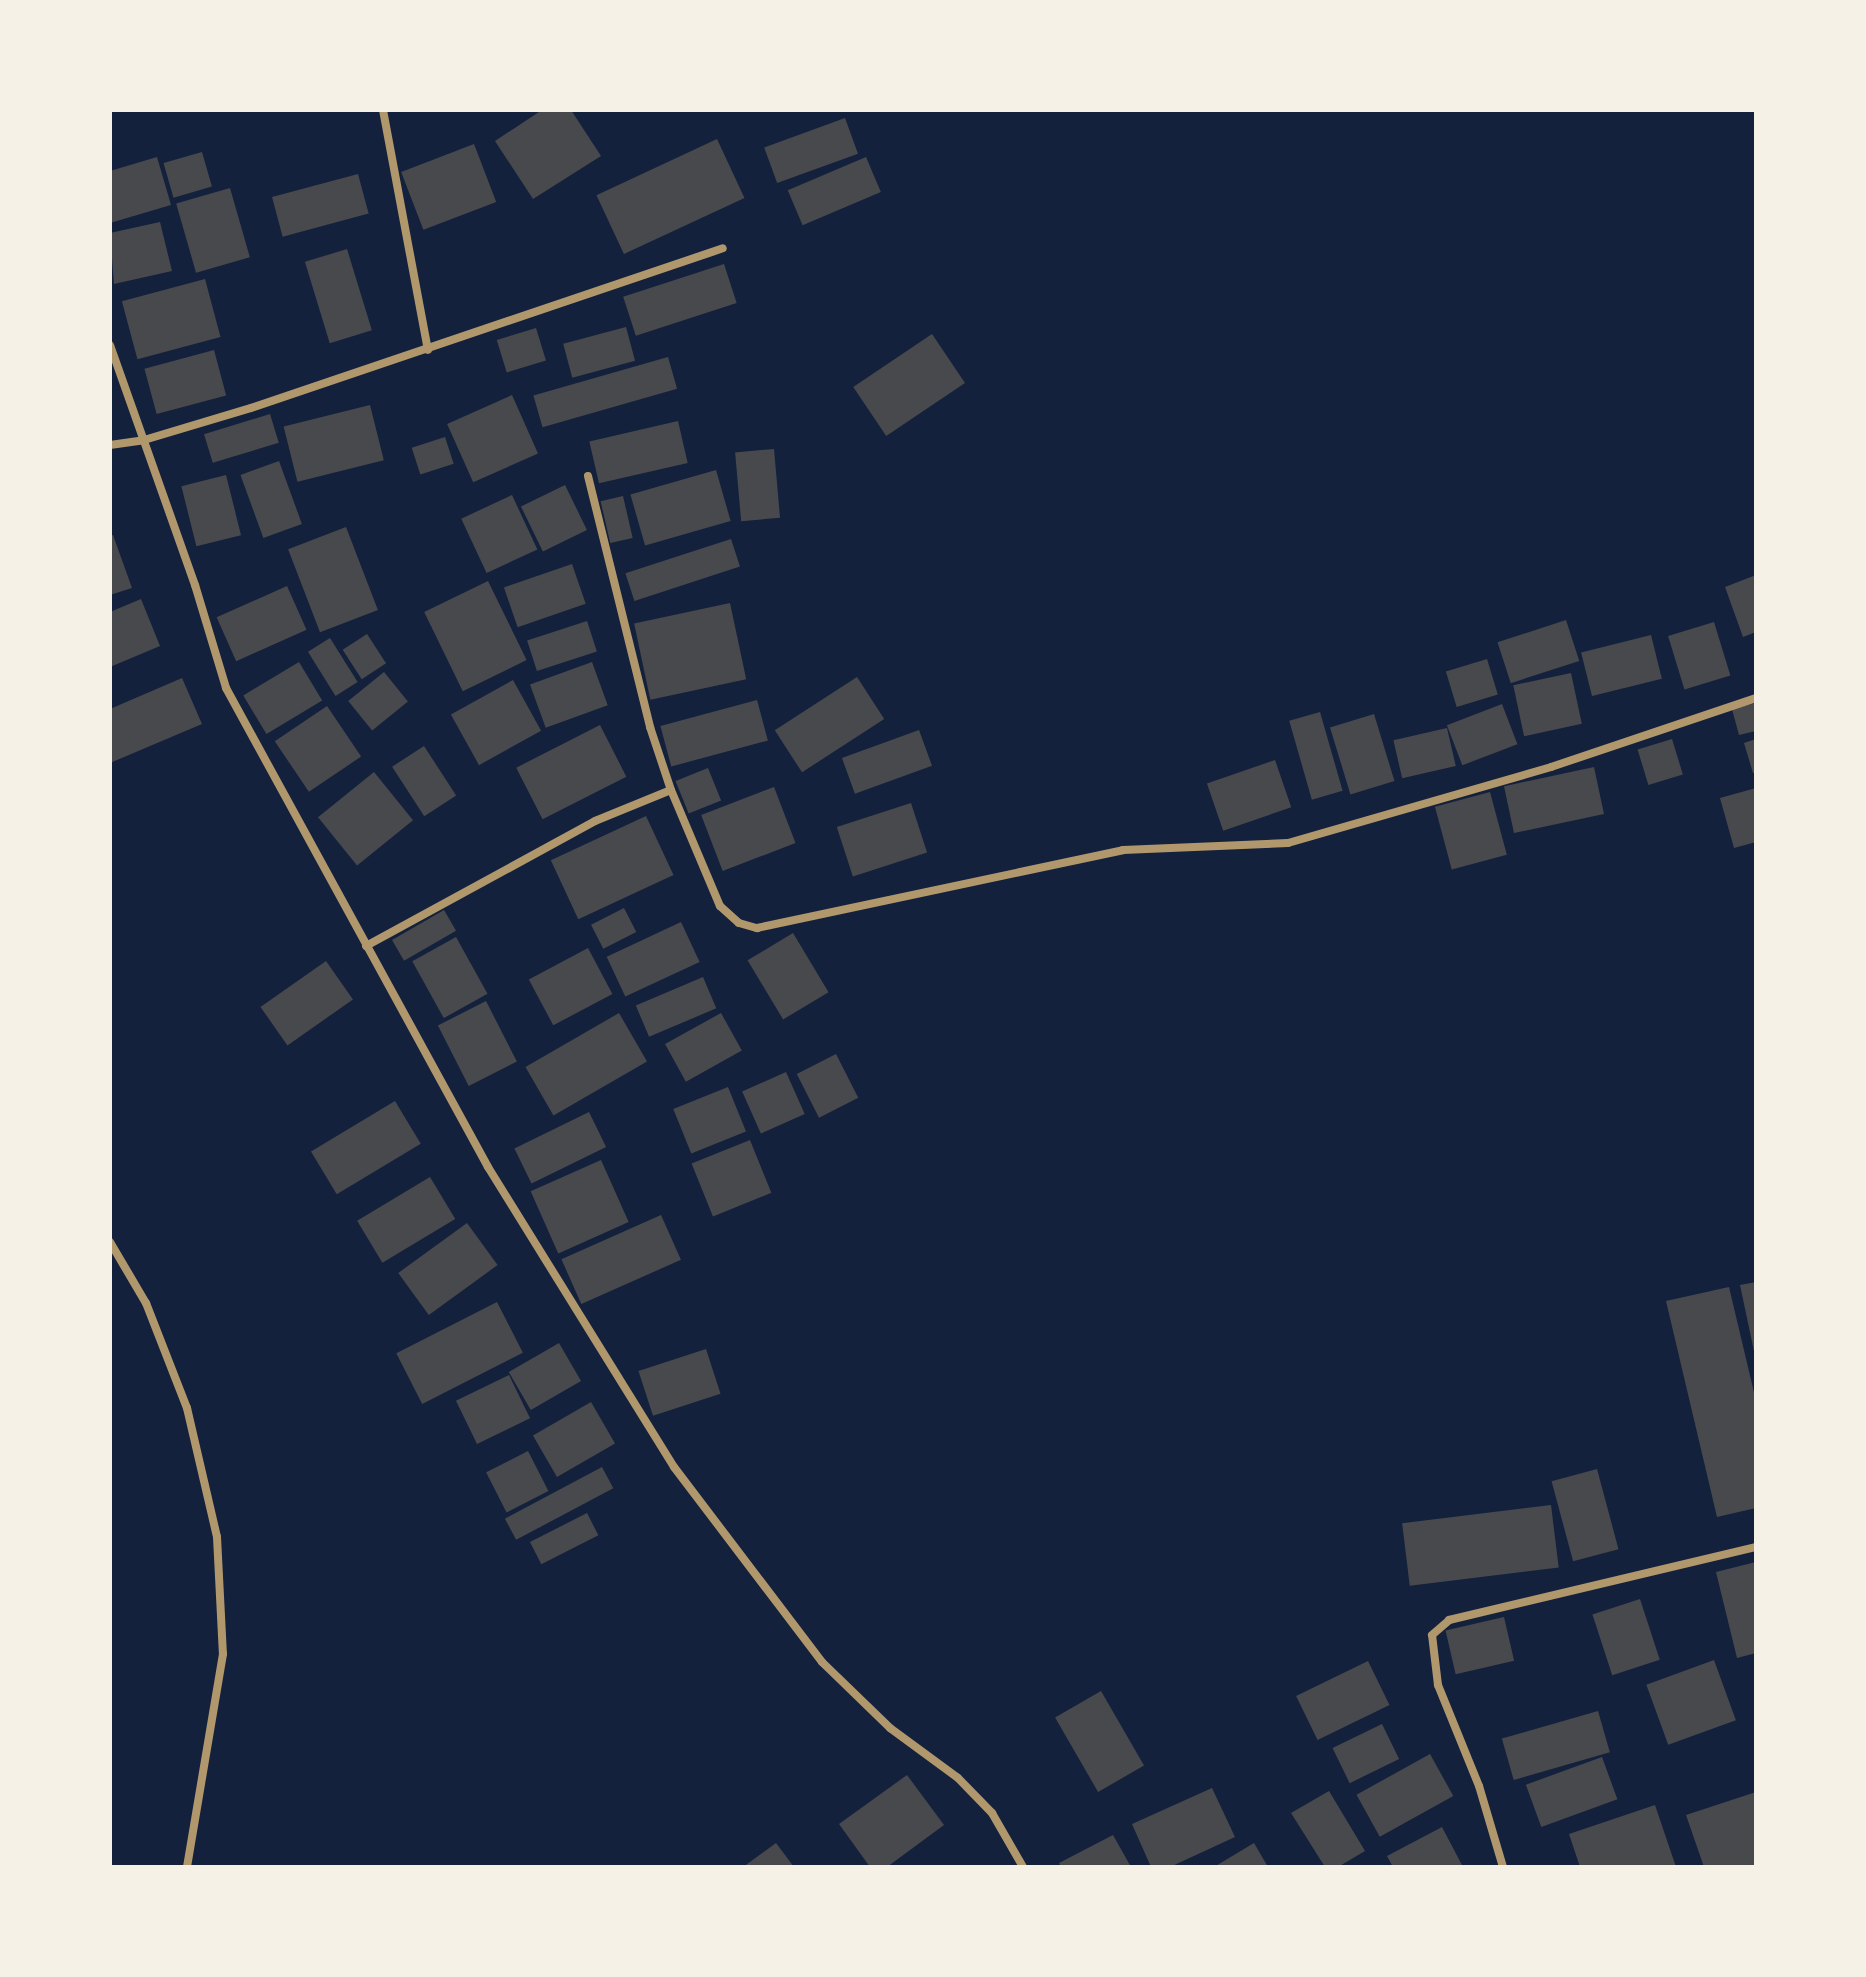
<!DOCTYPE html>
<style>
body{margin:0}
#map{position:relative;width:1866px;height:1977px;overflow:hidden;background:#14213d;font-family:"Space Grotesk",sans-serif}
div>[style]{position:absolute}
.building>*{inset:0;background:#48494c;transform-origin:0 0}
.minor>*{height:8px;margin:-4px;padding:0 4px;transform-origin:4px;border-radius:4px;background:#b1986c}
span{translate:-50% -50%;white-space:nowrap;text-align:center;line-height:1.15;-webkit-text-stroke:6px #f6f1e7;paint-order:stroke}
.frame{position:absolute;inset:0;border:112px solid #f6f1e7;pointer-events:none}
</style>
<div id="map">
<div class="building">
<i style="clip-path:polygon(542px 110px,571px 110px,601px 156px,533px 199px,495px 141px)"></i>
<i style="left:845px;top:118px;width:38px;height:86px;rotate:70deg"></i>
<i style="left:717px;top:139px;width:65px;height:133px;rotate:65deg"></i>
<i style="left:474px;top:144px;width:62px;height:78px;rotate:69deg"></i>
<i style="left:202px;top:152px;width:36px;height:40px;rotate:74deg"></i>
<i style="clip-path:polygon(157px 157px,171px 205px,110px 223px,110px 171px)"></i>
<i style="left:866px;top:157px;width:38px;height:85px;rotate:67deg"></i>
<i style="left:358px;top:174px;width:41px;height:89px;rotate:75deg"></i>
<i style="left:230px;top:188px;width:72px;height:56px;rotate:74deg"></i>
<i style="clip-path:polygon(160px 222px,172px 271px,114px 284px,110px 233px)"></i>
<i style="left:347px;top:249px;width:85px;height:44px;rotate:73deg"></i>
<i style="left:724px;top:264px;width:41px;height:106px;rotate:72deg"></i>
<i style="left:205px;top:279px;width:60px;height:86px;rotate:75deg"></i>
<i style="left:626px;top:327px;width:35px;height:65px;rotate:75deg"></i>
<i style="left:536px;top:328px;width:34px;height:41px;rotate:73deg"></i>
<i style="left:932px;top:334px;width:59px;height:95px;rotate:56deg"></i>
<i style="left:214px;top:350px;width:47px;height:72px;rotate:75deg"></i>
<i style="left:668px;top:357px;width:33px;height:140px;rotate:74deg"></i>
<i style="left:512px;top:395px;width:64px;height:71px;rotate:66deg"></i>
<i style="left:370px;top:405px;width:57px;height:89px;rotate:76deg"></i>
<i style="left:270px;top:414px;width:30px;height:69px;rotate:73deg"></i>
<i style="left:678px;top:421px;width:43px;height:91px;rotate:77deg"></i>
<i style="left:445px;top:437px;width:28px;height:35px;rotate:72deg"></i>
<i style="left:774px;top:449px;width:69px;height:39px;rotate:85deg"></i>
<i style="left:279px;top:461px;width:67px;height:41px;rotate:70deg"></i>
<i style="left:716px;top:470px;width:53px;height:89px;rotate:74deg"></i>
<i style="left:226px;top:475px;width:62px;height:46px;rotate:76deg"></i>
<i style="left:565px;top:485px;width:50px;height:49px;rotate:64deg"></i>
<i style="left:512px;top:495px;width:60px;height:56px;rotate:65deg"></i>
<i style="left:623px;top:496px;width:43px;height:23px;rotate:77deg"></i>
<i style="left:346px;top:527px;width:89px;height:62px;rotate:69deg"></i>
<i style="clip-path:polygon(113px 535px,132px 588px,110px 595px,110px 536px)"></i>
<i style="left:731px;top:539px;width:29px;height:111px;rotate:72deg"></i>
<i style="left:572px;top:564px;width:42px;height:72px;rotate:71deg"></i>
<i style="clip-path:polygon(1756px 575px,1756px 632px,1743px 637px,1725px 587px)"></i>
<i style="left:488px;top:581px;width:88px;height:71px;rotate:64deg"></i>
<i style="left:287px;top:586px;width:48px;height:77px;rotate:66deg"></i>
<i style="clip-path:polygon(141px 599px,160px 646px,110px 667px,110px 612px)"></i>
<i style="left:730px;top:603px;width:78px;height:98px;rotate:78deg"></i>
<i style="left:1566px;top:620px;width:43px;height:72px;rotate:72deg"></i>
<i style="left:587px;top:621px;width:32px;height:63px;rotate:72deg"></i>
<i style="left:1714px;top:622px;width:56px;height:48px;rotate:73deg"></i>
<i style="left:367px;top:634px;width:35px;height:29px;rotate:57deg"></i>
<i style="left:1651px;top:635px;width:45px;height:72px;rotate:76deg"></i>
<i style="left:330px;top:638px;width:52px;height:26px;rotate:58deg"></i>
<i style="left:1487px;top:659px;width:37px;height:43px;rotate:73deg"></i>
<i style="left:299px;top:662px;width:45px;height:65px;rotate:59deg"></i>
<i style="left:592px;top:662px;width:46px;height:66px;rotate:70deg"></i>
<i style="left:384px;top:672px;width:38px;height:46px;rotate:51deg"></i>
<i style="left:1571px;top:673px;width:52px;height:59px;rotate:78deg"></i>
<i style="left:857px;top:677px;width:50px;height:98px;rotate:57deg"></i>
<i style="clip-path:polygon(182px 678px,202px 724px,110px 763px,110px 709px)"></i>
<i style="left:513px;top:680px;width:58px;height:71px;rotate:61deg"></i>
<i style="left:757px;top:700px;width:42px;height:100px;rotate:75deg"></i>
<i style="clip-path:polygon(1756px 703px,1756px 731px,1739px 735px,1732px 709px)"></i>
<i style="left:1502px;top:704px;width:43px;height:59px;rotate:69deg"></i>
<i style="left:327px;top:706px;width:61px;height:63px;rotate:56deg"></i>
<i style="left:1320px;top:712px;width:82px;height:32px;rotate:74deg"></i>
<i style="left:1374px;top:714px;width:70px;height:46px;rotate:73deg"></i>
<i style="left:600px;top:725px;width:58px;height:94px;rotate:63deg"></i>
<i style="left:1447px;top:728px;width:39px;height:55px;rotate:77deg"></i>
<i style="left:919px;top:730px;width:38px;height:82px;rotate:70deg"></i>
<i style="left:1672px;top:739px;width:37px;height:36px;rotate:73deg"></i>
<i style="clip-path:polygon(1756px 739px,1756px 772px,1753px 773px,1744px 743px)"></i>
<i style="left:424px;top:746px;width:59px;height:38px;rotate:57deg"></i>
<i style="left:1275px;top:760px;width:50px;height:72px;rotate:71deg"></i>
<i style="left:1594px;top:767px;width:48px;height:92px;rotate:78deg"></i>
<i style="left:708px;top:768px;width:35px;height:35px;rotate:68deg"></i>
<i style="left:374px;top:772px;width:62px;height:72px;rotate:51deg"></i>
<i style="left:774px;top:787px;width:60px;height:78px;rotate:69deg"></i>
<i style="clip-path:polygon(1756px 788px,1756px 842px,1734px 848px,1720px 798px)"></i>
<i style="left:1490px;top:792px;width:65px;height:57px;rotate:75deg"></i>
<i style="left:911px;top:803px;width:52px;height:78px;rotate:72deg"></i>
<i style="left:646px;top:816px;width:65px;height:105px;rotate:65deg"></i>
<i style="left:624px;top:908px;width:27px;height:37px;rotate:63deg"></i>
<i style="left:444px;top:910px;width:24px;height:60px;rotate:60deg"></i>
<i style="left:681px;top:922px;width:44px;height:82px;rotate:65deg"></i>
<i style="left:793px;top:933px;width:69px;height:53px;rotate:59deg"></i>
<i style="left:456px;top:937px;width:65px;height:50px;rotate:61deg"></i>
<i style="left:588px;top:948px;width:52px;height:67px;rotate:62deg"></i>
<i style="left:326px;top:961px;width:47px;height:80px;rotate:55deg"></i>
<i style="left:703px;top:977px;width:34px;height:73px;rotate:67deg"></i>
<i style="left:486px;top:1001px;width:68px;height:54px;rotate:63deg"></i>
<i style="left:619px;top:1013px;width:56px;height:108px;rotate:60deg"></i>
<i style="left:721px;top:1013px;width:43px;height:64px;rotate:61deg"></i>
<i style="left:836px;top:1054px;width:49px;height:44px;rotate:63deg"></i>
<i style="left:786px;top:1072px;width:46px;height:48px;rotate:66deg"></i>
<i style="left:728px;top:1087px;width:48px;height:59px;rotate:68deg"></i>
<i style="left:395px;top:1101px;width:50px;height:98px;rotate:59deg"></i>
<i style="left:589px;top:1112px;width:39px;height:83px;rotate:64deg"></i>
<i style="left:750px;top:1140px;width:57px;height:63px;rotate:68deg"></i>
<i style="left:601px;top:1160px;width:68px;height:77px;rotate:66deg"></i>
<i style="left:430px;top:1177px;width:49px;height:85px;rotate:59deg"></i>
<i style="left:661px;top:1215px;width:49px;height:109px;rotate:66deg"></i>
<i style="left:467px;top:1223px;width:52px;height:85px;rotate:54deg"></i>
<i style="clip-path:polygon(1756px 1282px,1756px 1356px,1755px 1356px,1740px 1285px)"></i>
<i style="clip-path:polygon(1729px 1287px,1756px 1401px,1756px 1508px,1717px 1517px,1666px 1301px)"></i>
<i style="left:497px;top:1302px;width:57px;height:113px;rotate:63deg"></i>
<i style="left:559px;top:1343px;width:44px;height:58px;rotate:60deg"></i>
<i style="left:706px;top:1349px;width:47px;height:71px;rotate:72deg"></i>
<i style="left:509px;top:1375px;width:48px;height:59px;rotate:64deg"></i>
<i style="left:591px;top:1402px;width:48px;height:67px;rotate:60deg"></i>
<i style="left:528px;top:1451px;width:45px;height:47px;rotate:63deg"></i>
<i style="left:602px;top:1467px;width:24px;height:110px;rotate:62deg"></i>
<i style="left:1597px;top:1469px;width:83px;height:47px;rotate:75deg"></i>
<i style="left:1551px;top:1505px;width:63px;height:150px;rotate:83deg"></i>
<i style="left:587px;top:1513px;width:25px;height:64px;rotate:63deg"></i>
<i style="clip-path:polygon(1756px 1562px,1756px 1653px,1737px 1658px,1716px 1572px)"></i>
<i style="left:1640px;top:1599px;width:64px;height:50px;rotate:72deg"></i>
<i style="left:1504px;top:1617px;width:45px;height:60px;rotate:77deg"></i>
<i style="left:1714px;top:1660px;width:64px;height:72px;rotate:70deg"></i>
<i style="left:1368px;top:1661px;width:49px;height:80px;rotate:64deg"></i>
<i style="left:1101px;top:1691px;width:86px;height:53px;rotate:60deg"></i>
<i style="left:1598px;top:1711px;width:43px;height:100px;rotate:74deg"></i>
<i style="left:1382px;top:1724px;width:39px;height:55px;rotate:64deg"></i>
<i style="left:1430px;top:1754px;width:48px;height:84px;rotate:61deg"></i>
<i style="left:1602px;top:1757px;width:45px;height:81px;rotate:70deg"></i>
<i style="clip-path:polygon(907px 1775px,944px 1825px,887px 1867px,870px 1867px,839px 1824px)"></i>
<i style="clip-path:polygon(1212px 1788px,1235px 1837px,1170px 1867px,1151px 1867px,1132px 1824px)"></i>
<i style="clip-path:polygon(1329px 1791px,1365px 1851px,1338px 1867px,1325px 1867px,1291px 1813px)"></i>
<i style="clip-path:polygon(1756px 1792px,1756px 1867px,1704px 1867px,1686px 1815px)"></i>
<i style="clip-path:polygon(1655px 1805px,1676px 1867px,1580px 1867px,1569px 1834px)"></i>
<i style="clip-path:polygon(1442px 1827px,1463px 1867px,1393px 1867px,1387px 1856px)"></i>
<i style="clip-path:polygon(1113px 1835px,1131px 1867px,1061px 1867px,1059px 1863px)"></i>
<i style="clip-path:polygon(776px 1843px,794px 1867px,743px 1867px)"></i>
<i style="clip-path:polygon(1254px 1843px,1268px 1867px,1214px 1867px)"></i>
</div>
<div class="minor">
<i style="left:383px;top:110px;width:244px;rotate:79.4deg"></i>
<i style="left:110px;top:345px;width:255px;rotate:70.5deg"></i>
<i style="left:195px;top:585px;width:108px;rotate:73.2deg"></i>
<i style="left:226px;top:688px;width:546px;rotate:61.32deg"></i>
<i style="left:488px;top:1167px;width:353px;rotate:58.2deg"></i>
<i style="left:674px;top:1467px;width:245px;rotate:52.8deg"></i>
<i style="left:822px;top:1662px;width:95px;rotate:44.1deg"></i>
<i style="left:890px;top:1728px;width:84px;rotate:36.3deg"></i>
<i style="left:958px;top:1778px;width:49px;rotate:45.8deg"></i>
<i style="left:992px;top:1813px;width:62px;rotate:60.1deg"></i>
<i style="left:110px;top:445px;width:34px;rotate:-8deg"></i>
<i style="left:144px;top:440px;width:112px;rotate:-16.7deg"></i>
<i style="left:251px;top:408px;width:498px;rotate:-18.7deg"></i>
<i style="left:588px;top:476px;width:259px;rotate:76.1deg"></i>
<i style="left:650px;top:727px;width:66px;rotate:71.6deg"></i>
<i style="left:671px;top:790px;width:126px;rotate:67.1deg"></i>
<i style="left:720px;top:906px;width:25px;rotate:42deg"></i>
<i style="left:739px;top:923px;width:19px;rotate:16deg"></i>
<i style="left:757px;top:928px;width:374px;rotate:-12deg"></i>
<i style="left:1123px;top:850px;width:165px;rotate:-2.4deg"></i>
<i style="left:1288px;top:843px;width:274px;rotate:-16.1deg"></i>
<i style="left:1551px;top:767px;width:216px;rotate:-18.6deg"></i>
<i style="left:366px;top:946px;width:261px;rotate:-28.6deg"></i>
<i style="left:595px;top:821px;width:82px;rotate:-22.2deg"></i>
<i style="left:110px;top:1242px;width:71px;rotate:59.5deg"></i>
<i style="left:146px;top:1303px;width:113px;rotate:68.7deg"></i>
<i style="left:187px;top:1408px;width:132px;rotate:76.9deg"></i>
<i style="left:217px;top:1537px;width:117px;rotate:87.1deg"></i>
<i style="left:223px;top:1654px;width:216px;rotate:99.6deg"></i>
<i style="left:1503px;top:1867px;width:84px;rotate:-106.5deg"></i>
<i style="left:1479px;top:1786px;width:109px;rotate:-112.1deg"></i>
<i style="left:1438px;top:1685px;width:50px;rotate:-96.8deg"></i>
<i style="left:1432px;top:1635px;width:23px;rotate:-41deg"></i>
<i style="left:1449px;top:1620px;width:316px;rotate:-13.4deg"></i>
</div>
<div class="frame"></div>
</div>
